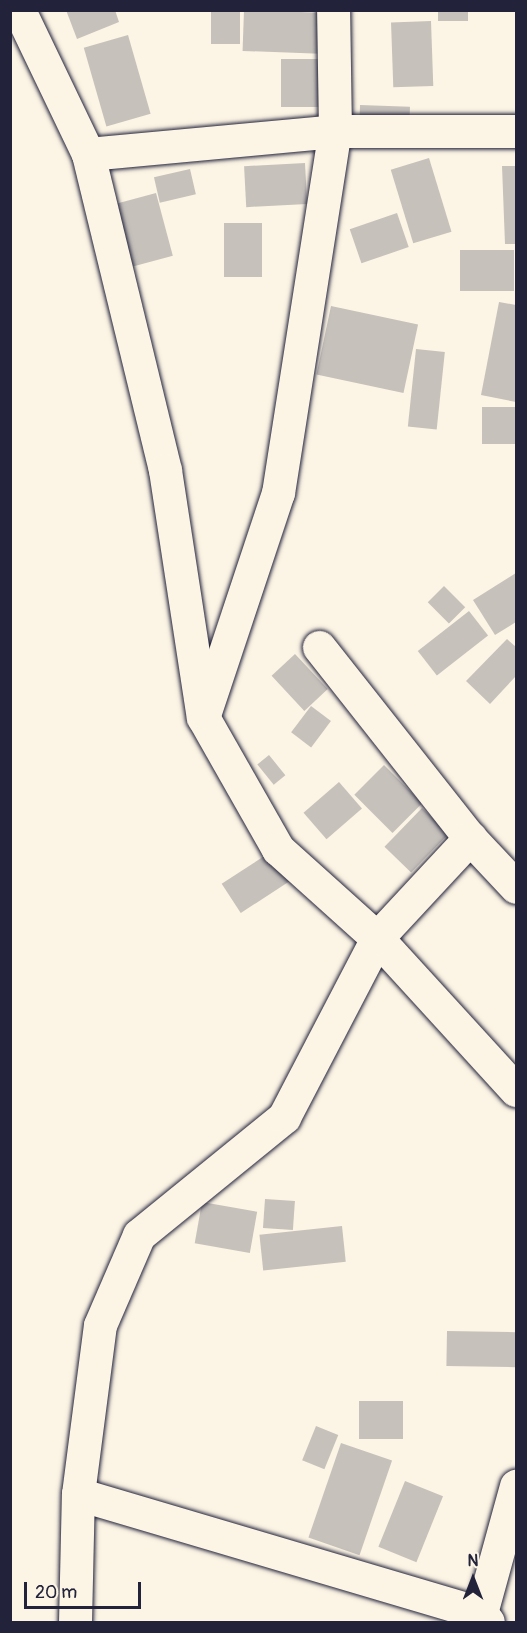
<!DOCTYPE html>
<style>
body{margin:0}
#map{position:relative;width:527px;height:1633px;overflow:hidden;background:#fcf5e5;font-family:Pangolin,sans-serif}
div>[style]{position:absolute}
.building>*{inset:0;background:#c6c1bb;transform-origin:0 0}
.roads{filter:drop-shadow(0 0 2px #22223b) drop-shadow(0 0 2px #22223b)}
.street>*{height:33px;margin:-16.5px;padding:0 16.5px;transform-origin:16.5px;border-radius:16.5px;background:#fcf5e5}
span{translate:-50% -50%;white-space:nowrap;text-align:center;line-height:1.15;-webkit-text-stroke:6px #fcf5e5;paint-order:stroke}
.frame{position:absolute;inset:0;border:12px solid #22223b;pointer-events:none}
.north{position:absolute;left:443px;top:1549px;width:60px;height:60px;-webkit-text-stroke:4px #fcf5e5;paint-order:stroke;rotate:0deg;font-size:16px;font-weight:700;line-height:24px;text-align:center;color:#22223b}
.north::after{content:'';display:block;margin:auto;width:21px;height:27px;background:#22223b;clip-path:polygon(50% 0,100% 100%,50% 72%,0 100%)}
.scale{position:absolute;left:24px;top:1582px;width:117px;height:27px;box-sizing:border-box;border:3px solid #22223b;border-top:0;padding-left:8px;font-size:18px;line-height:21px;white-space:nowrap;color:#22223b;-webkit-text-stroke:4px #fcf5e5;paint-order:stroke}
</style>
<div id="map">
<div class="building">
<i style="clip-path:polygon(66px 10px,115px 10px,119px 22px,77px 39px)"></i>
<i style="left:211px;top:10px;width:29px;height:34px"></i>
<i style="left:244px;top:10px;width:77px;height:41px;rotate:2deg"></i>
<i style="left:438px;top:10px;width:30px;height:11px"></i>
<i style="left:431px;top:21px;width:65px;height:40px;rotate:88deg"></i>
<i style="left:128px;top:35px;width:82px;height:46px;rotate:74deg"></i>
<i style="left:281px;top:59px;width:46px;height:48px"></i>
<i style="left:360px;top:105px;width:50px;height:19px;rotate:2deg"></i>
<i style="left:429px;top:158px;width:77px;height:40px;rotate:73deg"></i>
<i style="left:305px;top:163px;width:41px;height:61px;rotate:87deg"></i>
<i style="clip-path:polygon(502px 166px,516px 166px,516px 244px,505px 244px)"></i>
<i style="left:190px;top:169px;width:26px;height:37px;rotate:77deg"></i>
<i style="left:156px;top:193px;width:65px;height:49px;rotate:75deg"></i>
<i style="left:397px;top:213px;width:36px;height:50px;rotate:71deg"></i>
<i style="left:224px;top:223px;width:38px;height:54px"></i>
<i style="left:514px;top:250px;width:41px;height:54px;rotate:90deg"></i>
<i style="clip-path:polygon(499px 302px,516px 305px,516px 402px,481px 395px)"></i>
<i style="left:331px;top:306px;width:89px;height:70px;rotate:12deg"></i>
<i style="left:416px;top:349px;width:29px;height:78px;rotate:6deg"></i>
<i style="left:482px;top:407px;width:34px;height:37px"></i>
<i style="clip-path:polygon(516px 573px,516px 622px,495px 635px,473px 600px)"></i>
<i style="left:444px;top:586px;width:30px;height:23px;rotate:45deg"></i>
<i style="left:469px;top:611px;width:31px;height:65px;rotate:52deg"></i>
<i style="clip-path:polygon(507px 639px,516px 647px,516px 676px,490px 704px,466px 681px)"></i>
<i style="left:295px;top:654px;width:48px;height:32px;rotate:47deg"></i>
<i style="left:311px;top:706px;width:25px;height:33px;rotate:37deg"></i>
<i style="left:269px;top:755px;width:26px;height:15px;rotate:51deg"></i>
<i style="left:384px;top:765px;width:54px;height:42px;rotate:45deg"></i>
<i style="left:339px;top:782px;width:35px;height:47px;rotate:49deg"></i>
<i style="left:422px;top:808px;width:37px;height:54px;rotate:44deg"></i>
<i style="left:272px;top:851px;width:35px;height:60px;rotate:57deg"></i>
<i style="left:265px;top:1199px;width:30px;height:29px;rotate:4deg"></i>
<i style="left:202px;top:1202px;width:56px;height:42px;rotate:10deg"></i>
<i style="left:342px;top:1226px;width:36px;height:83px;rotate:84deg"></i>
<i style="left:447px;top:1331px;width:69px;height:35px;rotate:1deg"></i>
<i style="left:403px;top:1401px;width:38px;height:44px;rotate:90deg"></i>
<i style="left:316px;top:1426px;width:24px;height:37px;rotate:22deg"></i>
<i style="left:341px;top:1443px;width:54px;height:100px;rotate:19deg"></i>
<i style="left:405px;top:1481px;width:41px;height:71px;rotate:22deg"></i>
</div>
<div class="roads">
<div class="street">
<i style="left:19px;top:10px;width:160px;rotate:64.4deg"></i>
<i style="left:88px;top:154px;width:325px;rotate:76.3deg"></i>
<i style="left:165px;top:470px;width:250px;rotate:81.3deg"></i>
<i style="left:203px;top:717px;width:152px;rotate:60.4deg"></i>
<i style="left:278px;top:849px;width:133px;rotate:42deg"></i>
<i style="left:377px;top:938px;width:206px;rotate:47.6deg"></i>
<i style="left:88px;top:154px;width:248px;rotate:-5.3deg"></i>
<i style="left:335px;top:131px;width:181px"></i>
<i style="left:319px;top:647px;width:243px;rotate:51.7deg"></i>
<i style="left:470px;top:838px;width:67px;rotate:46.8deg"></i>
<i style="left:205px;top:712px;width:231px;rotate:-71.6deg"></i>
<i style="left:278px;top:493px;width:366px;rotate:-81.1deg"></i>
<i style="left:335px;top:131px;width:121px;rotate:-90.9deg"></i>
<i style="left:78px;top:1494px;width:420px;rotate:16.5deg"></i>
<i style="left:481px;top:1613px;width:11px;rotate:52deg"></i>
<i style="left:481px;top:1613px;width:132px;rotate:-74.6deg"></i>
<i style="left:75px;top:1622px;width:128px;rotate:-88.7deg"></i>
<i style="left:78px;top:1494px;width:170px;rotate:-82.6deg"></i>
<i style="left:100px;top:1325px;width:98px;rotate:-66.6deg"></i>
<i style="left:139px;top:1235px;width:187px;rotate:-39.1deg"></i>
<i style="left:284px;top:1117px;width:202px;rotate:-62.5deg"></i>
<i style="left:377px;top:938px;width:137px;rotate:-47.1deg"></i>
</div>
</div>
<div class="frame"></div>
<div class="north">N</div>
<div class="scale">20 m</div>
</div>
